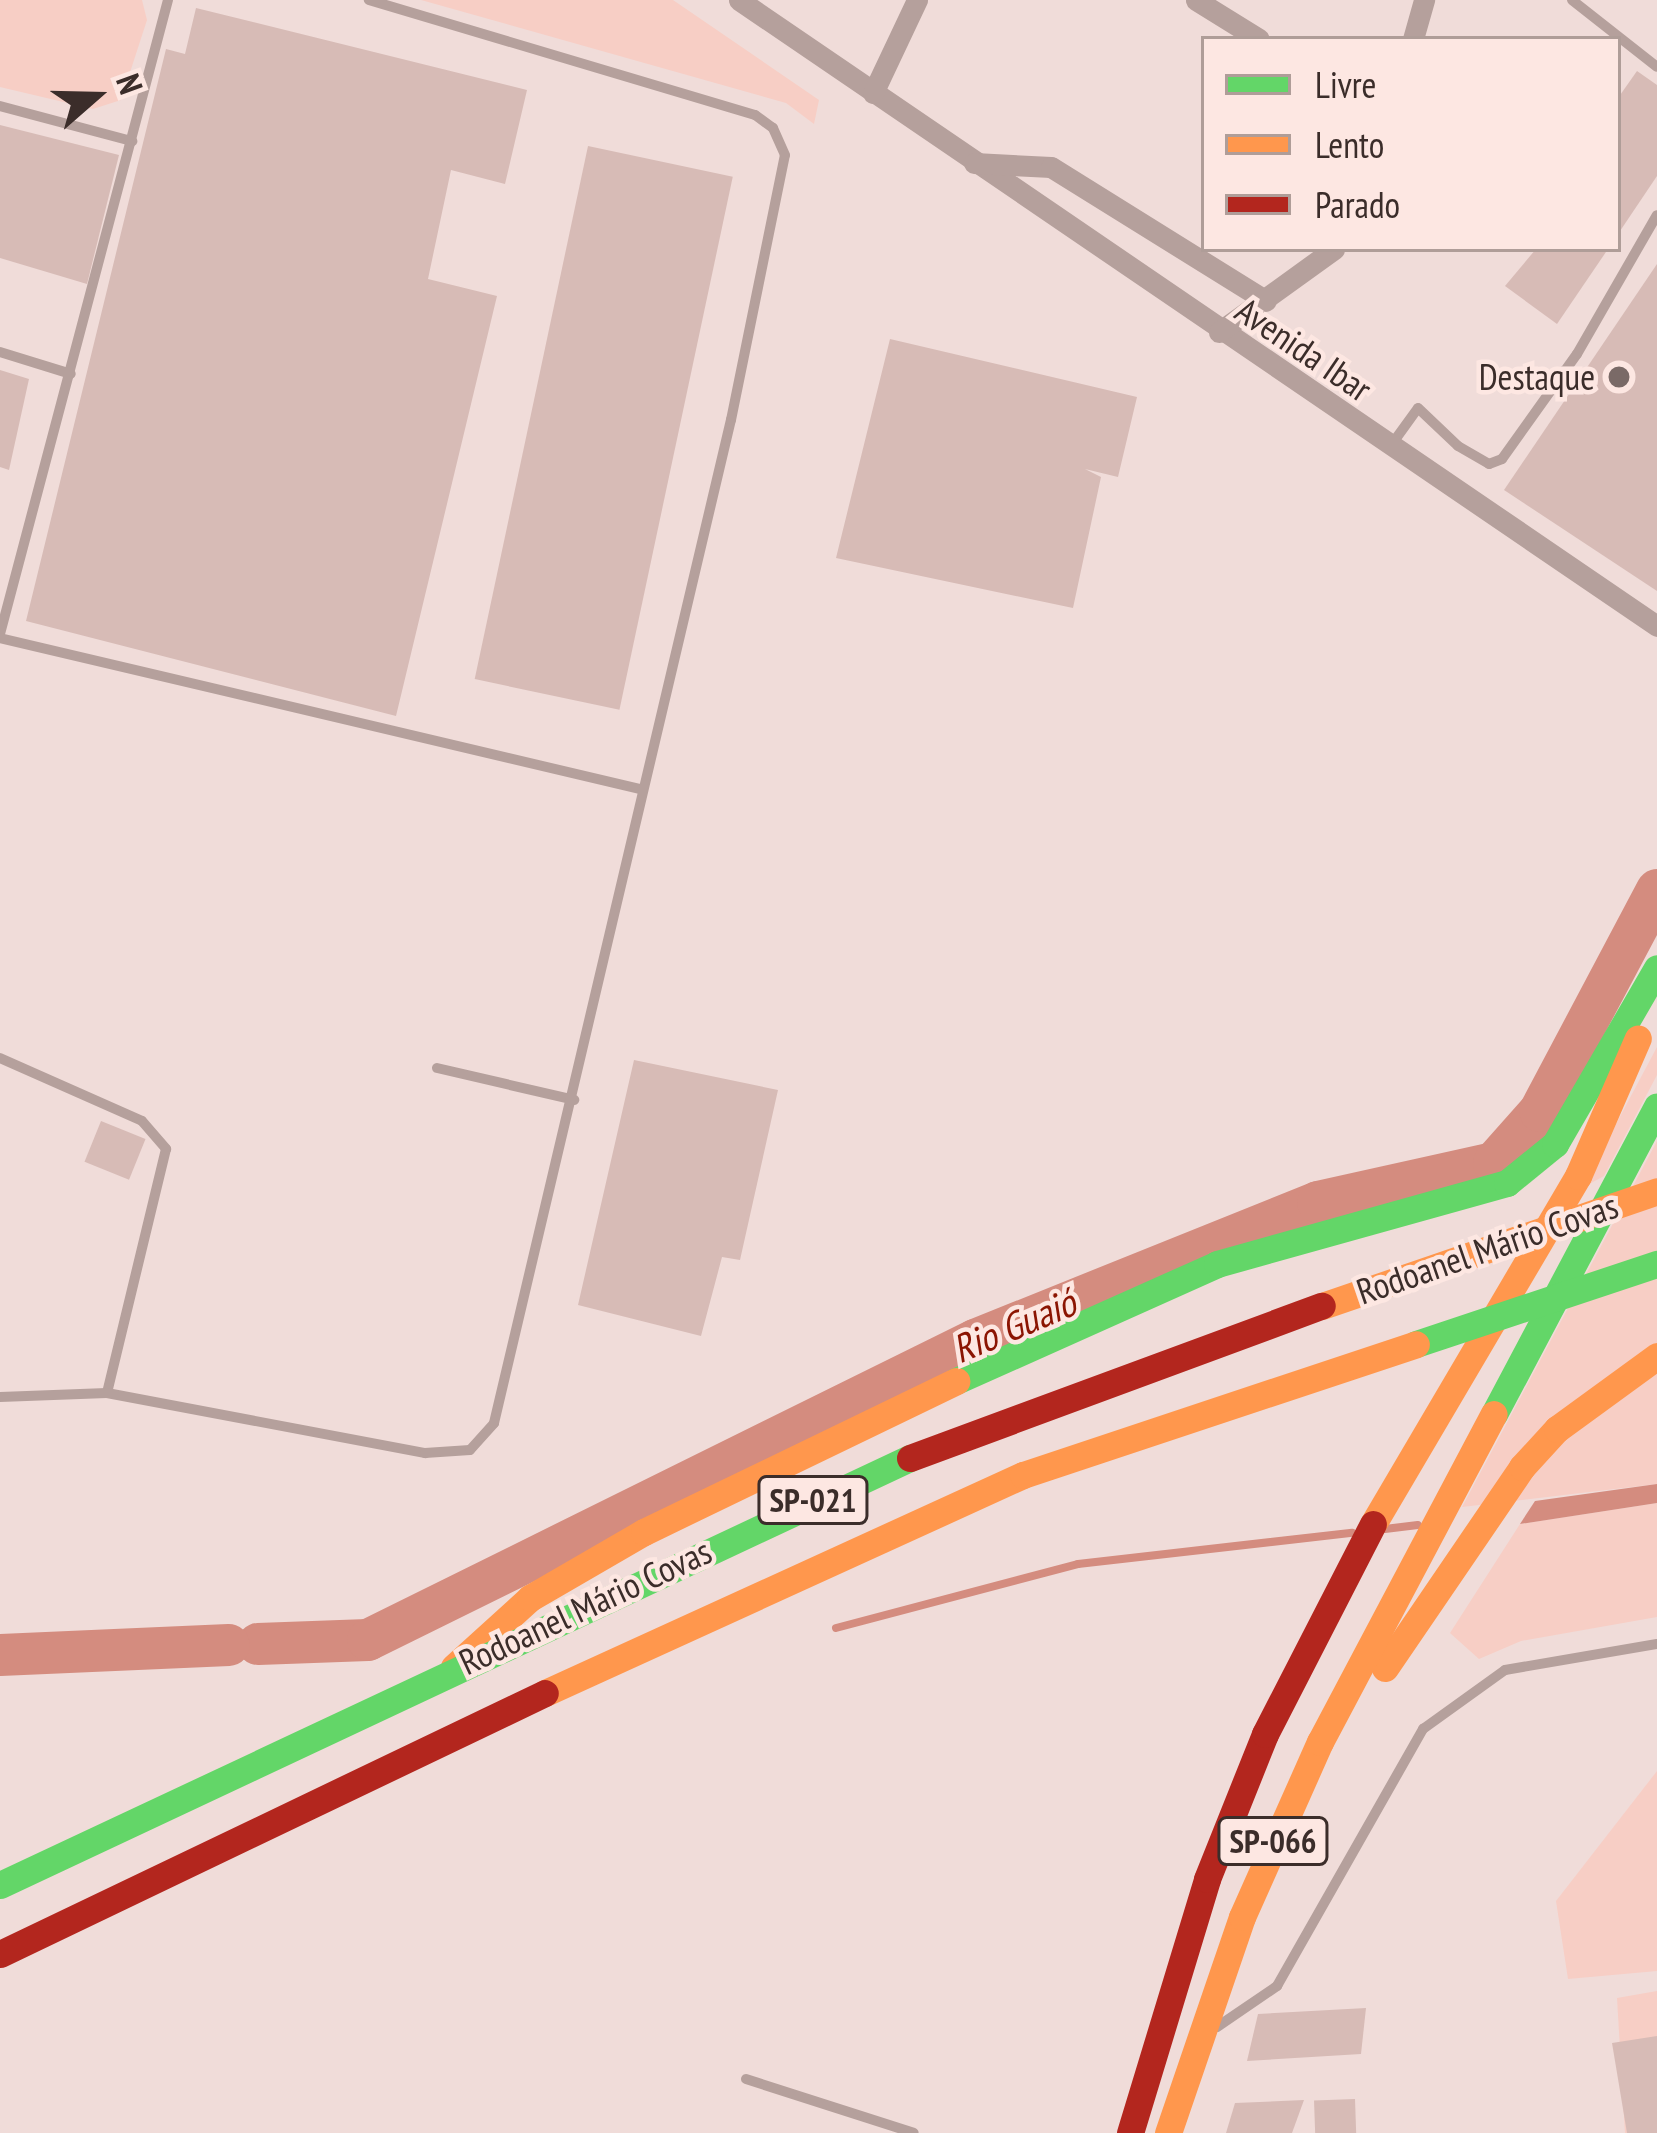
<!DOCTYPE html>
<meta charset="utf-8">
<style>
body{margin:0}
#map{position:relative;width:1657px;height:2133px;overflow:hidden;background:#f0dcd9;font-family:"PT Sans Narrow",sans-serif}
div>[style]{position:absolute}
.green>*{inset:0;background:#f7cec5}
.water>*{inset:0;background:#d48c7f}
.stream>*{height:8px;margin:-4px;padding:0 4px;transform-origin:4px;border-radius:4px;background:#d48c7f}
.river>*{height:42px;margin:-21px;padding:0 21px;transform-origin:21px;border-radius:21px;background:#d48c7f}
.building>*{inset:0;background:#d7bbb6;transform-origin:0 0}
.lane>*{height:10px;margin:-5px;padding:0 5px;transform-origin:5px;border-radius:5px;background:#b5a09c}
.street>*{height:21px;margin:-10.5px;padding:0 10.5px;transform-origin:10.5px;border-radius:10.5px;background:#b5a09c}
.fast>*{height:27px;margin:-13.5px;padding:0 13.5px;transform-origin:13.5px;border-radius:13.5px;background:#63d668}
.slow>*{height:27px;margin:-13.5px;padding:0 13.5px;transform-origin:13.5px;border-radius:13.5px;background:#ff974d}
.jam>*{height:27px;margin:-13.5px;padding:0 13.5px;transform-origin:13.5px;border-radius:13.5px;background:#b3261e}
.fast-bridge>*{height:27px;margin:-13.5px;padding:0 13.5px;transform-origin:13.5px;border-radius:13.5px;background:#63d668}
.slow-bridge>*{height:27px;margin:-13.5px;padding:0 13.5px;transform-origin:13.5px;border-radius:13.5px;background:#ff974d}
.jam-bridge>*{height:27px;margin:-13.5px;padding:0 13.5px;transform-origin:13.5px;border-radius:13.5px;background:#b3261e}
.dots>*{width:33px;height:33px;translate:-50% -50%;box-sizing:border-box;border:6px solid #fde7e2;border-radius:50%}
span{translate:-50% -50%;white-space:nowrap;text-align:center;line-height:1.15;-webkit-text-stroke:9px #fde7e2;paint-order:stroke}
.shield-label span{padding:3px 9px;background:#fde7e2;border:3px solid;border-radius:9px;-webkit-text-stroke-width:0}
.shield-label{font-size:33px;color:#3b2d2a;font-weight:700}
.street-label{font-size:36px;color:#3b2d2a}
.poi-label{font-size:36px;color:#3b2d2a}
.right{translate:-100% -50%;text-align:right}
.water-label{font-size:39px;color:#8b1402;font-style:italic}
.legend{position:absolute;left:1201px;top:36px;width:420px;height:216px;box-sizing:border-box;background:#fde7e2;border:3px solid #af9d98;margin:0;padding:15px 21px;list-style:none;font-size:36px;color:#3b2d2a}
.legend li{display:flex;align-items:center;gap:24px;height:60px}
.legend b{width:60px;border:3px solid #af9d98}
.north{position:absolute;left:36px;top:36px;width:120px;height:120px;-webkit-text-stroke:9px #fde7e2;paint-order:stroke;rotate:70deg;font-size:33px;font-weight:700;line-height:48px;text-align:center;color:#3b2d2a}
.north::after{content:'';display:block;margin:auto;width:42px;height:54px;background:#3b2d2a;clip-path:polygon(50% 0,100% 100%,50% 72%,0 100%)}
</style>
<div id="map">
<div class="green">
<i style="clip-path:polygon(0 0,142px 0,147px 20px,121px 100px,93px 109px,0 87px)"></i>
<i style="clip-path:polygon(421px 0,673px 0,819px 100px,814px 124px,786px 103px)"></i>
<i style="clip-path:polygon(1657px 1047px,1657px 1075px,1604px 1176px,1582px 1188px)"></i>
<i style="clip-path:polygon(1657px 1141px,1657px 1484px,1462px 1507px)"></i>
<i style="clip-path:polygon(1657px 1503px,1657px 1617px,1521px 1641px,1479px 1659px,1450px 1633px,1520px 1524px)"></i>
<i style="clip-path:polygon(1657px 1771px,1657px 1971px,1568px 1979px,1556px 1901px)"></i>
<i style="clip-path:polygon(1657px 1991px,1657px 2133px,1625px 2133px,1617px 1998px)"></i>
</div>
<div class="water">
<i style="clip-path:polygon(1657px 1484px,1657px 1503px,1520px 1524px,1535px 1501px)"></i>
</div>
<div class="stream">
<i style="left:1385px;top:1529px;width:33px;rotate:-7deg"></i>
<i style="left:836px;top:1628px;width:250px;rotate:-14.8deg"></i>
<i style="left:1078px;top:1564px;width:276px;rotate:-6.5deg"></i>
</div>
<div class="river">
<i style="left:258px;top:1644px;width:110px;rotate:-2.1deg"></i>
<i style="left:368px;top:1640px;width:677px;rotate:-26.3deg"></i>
<i style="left:975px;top:1340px;width:370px;rotate:-21.9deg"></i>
<i style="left:1318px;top:1202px;width:180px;rotate:-12.5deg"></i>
<i style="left:1494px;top:1163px;width:69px;rotate:-48.5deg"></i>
<i style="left:1540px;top:1111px;width:250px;rotate:-62.1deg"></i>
<i style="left:0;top:1655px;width:229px;rotate:-2.5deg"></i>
</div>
<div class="building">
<i style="clip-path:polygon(196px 8px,527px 90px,505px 184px,451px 170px,428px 279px,497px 296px,396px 716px,26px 621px,166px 49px,185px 54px)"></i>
<i style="clip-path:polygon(1637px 71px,1657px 85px,1657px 176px,1618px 234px,1618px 98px)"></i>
<i style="clip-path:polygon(0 125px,119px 155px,87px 284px,0 258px)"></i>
<i style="left:588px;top:146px;width:148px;height:545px;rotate:12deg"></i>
<i style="clip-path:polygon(1536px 249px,1608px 249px,1557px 324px,1505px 286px)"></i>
<i style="clip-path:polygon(1657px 264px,1657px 591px,1504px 490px)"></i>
<i style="clip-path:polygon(890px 339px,1137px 397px,1118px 477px,1085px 469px,1101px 477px,1073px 608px,836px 558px)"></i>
<i style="clip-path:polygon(0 370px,29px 379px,9px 470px,0 467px)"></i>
<i style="clip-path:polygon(634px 1060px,778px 1090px,740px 1260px,722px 1257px,701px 1336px,578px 1305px)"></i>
<i style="left:101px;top:1121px;width:48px;height:44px;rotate:22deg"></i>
<i style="clip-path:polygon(1366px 2008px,1361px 2054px,1247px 2061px,1258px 2014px)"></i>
<i style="clip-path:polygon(1657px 2036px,1657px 2133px,1627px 2133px,1612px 2043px)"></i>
<i style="left:1355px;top:2099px;width:34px;height:41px;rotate:88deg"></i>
<i style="clip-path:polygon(1304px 2100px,1292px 2133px,1226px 2133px,1235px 2103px)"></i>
</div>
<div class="lane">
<i style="left:1572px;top:0;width:108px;rotate:38.2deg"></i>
<i style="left:0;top:106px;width:137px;rotate:14.9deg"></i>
<i style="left:0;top:352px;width:74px;rotate:17.2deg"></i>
<i style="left:1392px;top:444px;width:44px;rotate:-54.2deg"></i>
<i style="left:1418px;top:408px;width:55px;rotate:43.5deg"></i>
<i style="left:1458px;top:446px;width:36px;rotate:30deg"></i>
<i style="left:1489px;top:464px;width:14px;rotate:-21deg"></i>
<i style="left:1502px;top:459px;width:129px;rotate:-54.5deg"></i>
<i style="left:1577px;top:354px;width:160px;rotate:-60.1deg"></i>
<i style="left:0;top:634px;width:656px;rotate:-75.16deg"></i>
<i style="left:0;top:638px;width:658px;rotate:13.28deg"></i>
<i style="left:0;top:1058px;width:155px;rotate:23.9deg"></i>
<i style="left:142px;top:1121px;width:37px;rotate:49deg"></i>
<i style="left:166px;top:1149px;width:251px;rotate:103.6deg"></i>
<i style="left:437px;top:1068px;width:141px;rotate:13.1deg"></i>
<i style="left:0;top:1397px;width:107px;rotate:-2.1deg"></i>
<i style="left:107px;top:1393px;width:324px;rotate:10.7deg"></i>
<i style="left:425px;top:1453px;width:45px;rotate:-3.8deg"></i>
<i style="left:470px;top:1450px;width:36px;rotate:-48deg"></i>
<i style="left:494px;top:1423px;width:1031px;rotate:-76.71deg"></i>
<i style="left:731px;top:420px;width:270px;rotate:-78.5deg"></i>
<i style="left:785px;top:155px;width:30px;rotate:-114deg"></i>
<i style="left:773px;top:128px;width:22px;rotate:-144deg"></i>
<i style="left:755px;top:115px;width:403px;rotate:-163.4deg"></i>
<i style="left:1217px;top:2027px;width:73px;rotate:-34.3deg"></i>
<i style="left:1277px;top:1986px;width:296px;rotate:-60.4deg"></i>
<i style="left:1423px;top:1729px;width:101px;rotate:-35.7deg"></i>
<i style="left:1505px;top:1670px;width:154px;rotate:-9.7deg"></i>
<i style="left:746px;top:2079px;width:176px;rotate:17.8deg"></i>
</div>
<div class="street">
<i style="left:739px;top:0;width:1111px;rotate:34.29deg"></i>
<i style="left:1196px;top:0;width:74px;rotate:31.8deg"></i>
<i style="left:1413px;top:39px;width:41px;rotate:-74.2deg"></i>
<i style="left:873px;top:93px;width:103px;rotate:-64.7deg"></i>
<i style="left:974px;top:163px;width:77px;rotate:3deg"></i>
<i style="left:1051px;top:167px;width:253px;rotate:31.9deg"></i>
<i style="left:1219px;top:332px;width:142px;rotate:-35.8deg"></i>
</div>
<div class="fast">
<i style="left:956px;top:1381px;width:286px;rotate:-24.1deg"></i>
<i style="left:1217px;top:1264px;width:301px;rotate:-15.6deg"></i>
<i style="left:1507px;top:1183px;width:62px;rotate:-39.1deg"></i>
<i style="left:1555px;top:1144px;width:203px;rotate:-59.9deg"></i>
<i style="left:1494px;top:1414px;width:348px;rotate:-62.1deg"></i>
</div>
<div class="slow">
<i style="left:1373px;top:1524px;width:404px;rotate:-59.5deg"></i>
<i style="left:1578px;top:1176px;width:150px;rotate:-66.5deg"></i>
<i style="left:454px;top:1667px;width:103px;rotate:-42.2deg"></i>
<i style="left:530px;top:1598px;width:132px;rotate:-30.1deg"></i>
<i style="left:644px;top:1532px;width:347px;rotate:-25.8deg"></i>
<i style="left:1385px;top:1668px;width:243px;rotate:-55.7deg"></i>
<i style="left:1522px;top:1467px;width:52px;rotate:-47.4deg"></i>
<i style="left:1557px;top:1429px;width:124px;rotate:-36.1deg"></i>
<i style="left:1168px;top:2133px;width:228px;rotate:-71.1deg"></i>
<i style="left:1242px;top:1917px;width:192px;rotate:-66deg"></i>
<i style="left:1320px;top:1742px;width:371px;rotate:-62.1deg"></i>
</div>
<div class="jam">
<i style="left:1130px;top:2133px;width:265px;rotate:-73.1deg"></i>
<i style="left:1207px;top:1879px;width:156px;rotate:-68.2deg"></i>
<i style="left:1265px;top:1734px;width:236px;rotate:-62.8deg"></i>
</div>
<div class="fast-bridge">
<i style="left:1416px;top:1344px;width:254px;rotate:-18.4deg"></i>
<i style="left:0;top:1885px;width:1005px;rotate:-25.14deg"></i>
</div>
<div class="slow-bridge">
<i style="left:1322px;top:1306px;width:354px;rotate:-18.9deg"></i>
<i style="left:545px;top:1693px;width:525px;rotate:-24.52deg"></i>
<i style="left:1023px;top:1475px;width:414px;rotate:-18.4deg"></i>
</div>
<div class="jam-bridge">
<i style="left:910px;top:1458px;width:439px;rotate:-20.3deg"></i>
<i style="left:0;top:1954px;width:604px;rotate:-25.59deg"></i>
</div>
<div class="dots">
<i style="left:1619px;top:377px;background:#7a6a67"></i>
</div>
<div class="shield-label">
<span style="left:813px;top:1500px">SP-021</span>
<span style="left:1273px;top:1841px">SP-066</span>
</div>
<div class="street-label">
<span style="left:1304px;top:349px;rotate:34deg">Avenida Ibar</span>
<span style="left:1487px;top:1248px;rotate:-19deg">Rodoanel Mário Covas</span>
<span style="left:585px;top:1606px;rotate:-25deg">Rodoanel Mário Covas</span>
</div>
<div class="poi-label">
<span class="right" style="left:1595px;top:377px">Destaque</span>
</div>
<div class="water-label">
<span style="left:1014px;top:1326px;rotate:-23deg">Rio Guaió</span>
</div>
<ul class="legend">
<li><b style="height:15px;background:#63d668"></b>Livre</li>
<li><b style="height:15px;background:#ff974d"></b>Lento</li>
<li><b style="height:15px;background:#b3261e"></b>Parado</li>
</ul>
<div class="north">N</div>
</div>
